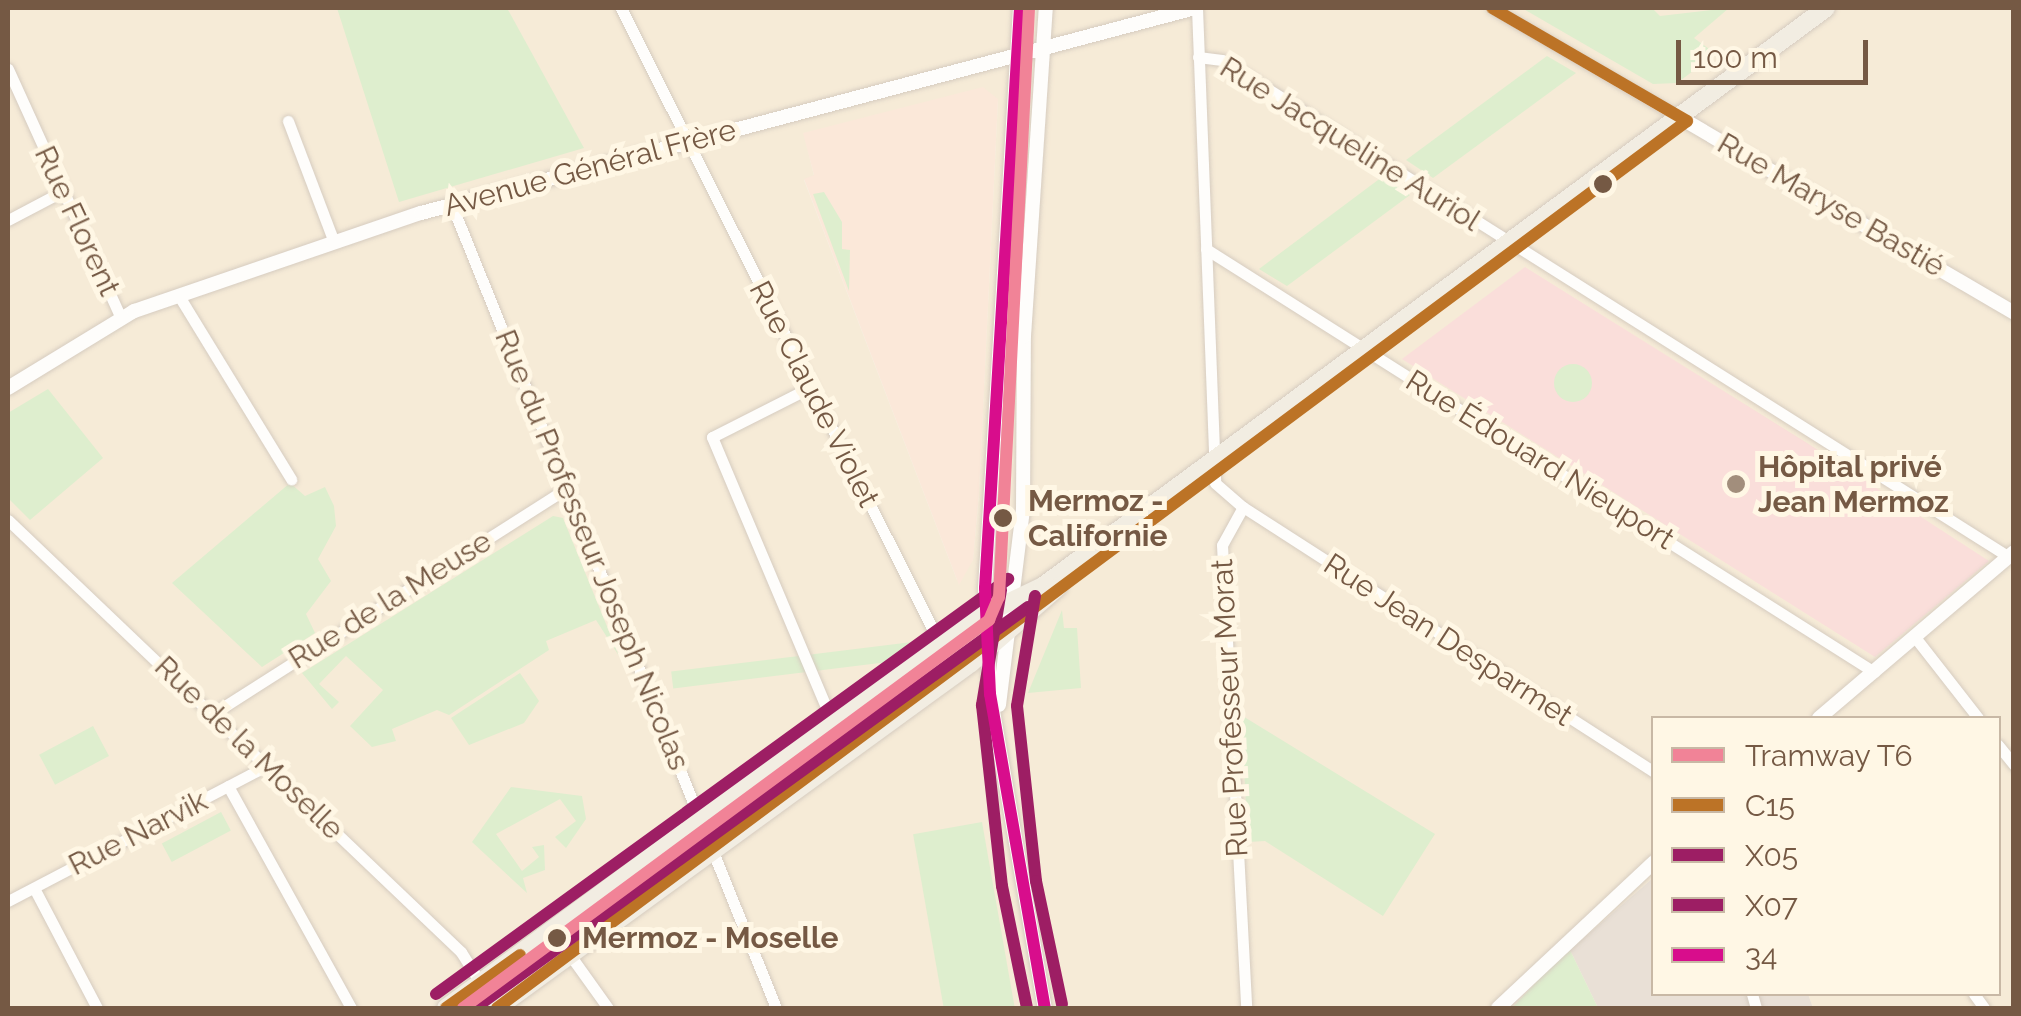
<!DOCTYPE html>
<meta charset="utf-8">
<style>
body{margin:0}
#map{position:relative;width:2021px;height:1016px;overflow:hidden;background:#f6f1e5;font-family:Raleway,sans-serif}
div>[style]{position:absolute}
.residential>*{inset:0;background:#f6ebd7}
.commercial>*{inset:0;background:#fbe8d9}
.industrial>*{inset:0;background:#e9e0d6}
.medical>*{inset:0;background:#fadeda}
.green>*{inset:0;background:#deeece;transform-origin:0 0}
.round{border-radius:50%}
.roads{filter:drop-shadow(0 0 2px #d6ccc0) drop-shadow(0 0 2px #d6ccc0)}
.minor>*{height:11px;margin:-5.5px;padding:0 5.5px;transform-origin:5.5px;border-radius:5.5px;background:#fefdfb}
.tertiary>*{height:14px;margin:-7px;padding:0 7px;transform-origin:7px;border-radius:7px;background:#fefdfb}
.primary>*{height:18px;margin:-9px;padding:0 9px;transform-origin:9px;border-radius:9px;background:#f2ede2}
.bus-1>*{height:12px;margin:-6px;padding:0 6px;transform-origin:6px;border-radius:6px;background:#bc7326}
.bus-2>*{height:12px;margin:-6px;padding:0 6px;transform-origin:6px;border-radius:6px;background:#9d1e64}
.bus-3>*{height:12px;margin:-6px;padding:0 6px;transform-origin:6px;border-radius:6px;background:#9d1e64}
.bus-4>*{height:12px;margin:-6px;padding:0 6px;transform-origin:6px;border-radius:6px;background:#d80d8c}
.tram-1>*{height:12px;margin:-6px;padding:0 6px;transform-origin:6px;border-radius:6px;background:#f18397}
.dots>*{width:28px;height:28px;translate:-50% -50%;box-sizing:border-box;border:5px solid #fff7e5;border-radius:50%}
span{translate:-50% -50%;white-space:nowrap;text-align:center;line-height:1.15;-webkit-text-stroke:10px #fff7e5;paint-order:stroke}
.street-label{font-size:30px;color:#755944}
.poi-label{font-size:30px;color:#755944;font-weight:700}
.left{translate:0 -50%;text-align:left}
.stop-label{font-size:30px;color:#755944;font-weight:700}
.frame{position:absolute;inset:0;border:10px solid #755944;pointer-events:none}
.legend{position:absolute;left:1651px;top:716px;width:350px;height:280px;box-sizing:border-box;background:#fff7e5;border:2px solid #c8b8a5;margin:0;padding:12px 18px;list-style:none;font-size:30px;color:#755944}
.legend li{display:flex;align-items:center;gap:20px;height:50px}
.legend b{width:50px;border:2px solid #c8b8a5}
.scale{position:absolute;left:1676px;top:40px;width:192px;height:45px;box-sizing:border-box;border:5px solid #755944;border-top:0;padding-left:12px;font-size:30px;line-height:35px;white-space:nowrap;color:#755944;-webkit-text-stroke:8px #fff7e5;paint-order:stroke}
</style>
<div id="map">
<div class="residential">
<i style="clip-path:polygon(evenodd,8px 8px,2013px 8px,2013px 1008px,1813px 1008px,1808px 994px,1998px 994px,1998px 718px,1654px 718px,1653px 878px,1570px 950px,1598px 1008px,8px 1008px,8px 8px,998px 99px,979px 493px,973px 560px,957px 580px,804px 180px,814px 176px,804px 134px,998px 99px)"></i>
</div>
<div class="commercial">
<i style="clip-path:polygon(983px 87px,998px 99px,979px 493px,973px 560px,959px 585px,804px 179px,814px 175px,803px 133px)"></i>
</div>
<div class="industrial">
<i style="clip-path:polygon(1653px 878px,1654px 994px,1808px 994px,1813px 1008px,1598px 1008px,1570px 950px)"></i>
</div>
<div class="medical">
<i style="clip-path:polygon(1525px 267px,1807px 443px,1989px 561px,1875px 657px,1402px 359px)"></i>
</div>
<div class="green">
<i style="clip-path:polygon(337px 8px,507px 8px,584px 148px,399px 202px)"></i>
<i style="clip-path:polygon(1522px 8px,1652px 8px,1660px 16px,1729px 8px,1694px 38px,1716px 54px,1677px 83px,1653px 84px)"></i>
<i style="clip-path:polygon(1547px 56px,1576px 73px,1433px 178px,1406px 160px)"></i>
<i style="clip-path:polygon(1382px 177px,1410px 195px,1287px 286px,1259px 269px)"></i>
<i style="clip-path:polygon(824px 192px,842px 222px,842px 249px,850px 250px,849px 291px,813px 194px)"></i>
<i class="round" style="left:1554px;top:364px;width:38px;height:38px"></i>
<i style="clip-path:polygon(48px 389px,103px 458px,30px 520px,8px 498px,8px 413px)"></i>
<i style="clip-path:polygon(290px 483px,305px 496px,325px 487px,334px 506px,336px 526px,318px 559px,331px 581px,306px 614px,315px 633px,262px 667px,172px 583px)"></i>
<i style="clip-path:polygon(553px 516px,563px 518px,619px 656px,596px 620px,546px 641px,549px 650px,449px 715px,437px 710px,392px 729px,396px 741px,372px 747px,350px 726px,383px 690px,346px 656px,319px 684px,339px 702px,332px 709px,302px 673px)"></i>
<i style="clip-path:polygon(1062px 610px,1064px 628px,1077px 628px,1081px 688px,1028px 693px)"></i>
<i style="left:961px;top:636px;width:17px;height:292px;rotate:83deg"></i>
<i style="clip-path:polygon(520px 673px,539px 701px,524px 723px,469px 745px,451px 718px)"></i>
<i style="clip-path:polygon(1241px 715px,1435px 834px,1383px 916px,1265px 841px,1248px 842px)"></i>
<i style="left:93px;top:726px;width:34px;height:61px;rotate:62deg"></i>
<i style="clip-path:polygon(511px 787px,582px 796px,586px 819px,566px 848px,555px 837px,576px 821px,560px 799px,496px 834px,522px 871px,539px 857px,532px 847px,544px 845px,545px 870px,523px 878px,527px 893px,472px 842px)"></i>
<i style="left:221px;top:812px;width:21px;height:67px;rotate:62deg"></i>
<i style="left:982px;top:822px;width:189px;height:70px;rotate:80deg"></i>
<i style="clip-path:polygon(1570px 950px,1598px 1008px,1512px 1008px,1541px 977px)"></i>
</div>
<div class="roads">
<div class="minor">
<i style="left:621px;top:8px;width:694px;rotate:63.36deg"></i>
<i style="left:932px;top:628px;width:19px;rotate:39deg"></i>
<i style="left:1197px;top:8px;width:475px;rotate:87.8deg"></i>
<i style="left:1215px;top:483px;width:37px;rotate:41deg"></i>
<i style="left:1243px;top:507px;width:43px;rotate:118.9deg"></i>
<i style="left:1222px;top:545px;width:464px;rotate:87deg"></i>
<i style="left:1492px;top:8px;width:216px;rotate:30.2deg"></i>
<i style="left:1198px;top:57px;width:24px;rotate:7deg"></i>
<i style="left:1222px;top:60px;width:931px;rotate:32.27deg"></i>
<i style="left:8px;top:69px;width:273px;rotate:65.6deg"></i>
<i style="left:288px;top:121px;width:129px;rotate:69.2deg"></i>
<i style="left:451px;top:203px;width:868px;rotate:68.01deg"></i>
<i style="left:8px;top:220px;width:62px;rotate:-27.8deg"></i>
<i style="left:1206px;top:249px;width:791px;rotate:32.34deg"></i>
<i style="left:179px;top:296px;width:215px;rotate:58.5deg"></i>
<i style="left:811px;top:387px;width:111px;rotate:153.2deg"></i>
<i style="left:712px;top:437px;width:314px;rotate:67.1deg"></i>
<i style="left:1243px;top:507px;width:489px;rotate:32.8deg"></i>
<i style="left:8px;top:520px;width:626px;rotate:43.64deg"></i>
<i style="left:461px;top:952px;width:66px;rotate:58deg"></i>
<i style="left:1914px;top:636px;width:104px;rotate:52deg"></i>
<i style="left:214px;top:713px;width:419px;rotate:-32.5deg"></i>
<i style="left:1998px;top:745px;width:26px;rotate:51deg"></i>
<i style="left:228px;top:786px;width:254px;rotate:61deg"></i>
<i style="left:34px;top:888px;width:136px;rotate:62.3deg"></i>
<i style="left:8px;top:901px;width:293px;rotate:-27.6deg"></i>
<i style="left:570px;top:955px;width:65px;rotate:54.4deg"></i>
<i style="left:1752px;top:994px;width:15px;rotate:74deg"></i>
<i style="left:1974px;top:994px;width:17px;rotate:54deg"></i>
</div>
<div class="tertiary">
<i style="left:1020px;top:8px;width:581px;rotate:93.45deg"></i>
<i style="left:985px;top:588px;width:106px;rotate:87.3deg"></i>
<i style="left:990px;top:694px;width:319px;rotate:80.1deg"></i>
<i style="left:1679px;top:117px;width:388px;rotate:30.3deg"></i>
<i style="left:8px;top:388px;width:148px;rotate:-31.4deg"></i>
<i style="left:134px;top:311px;width:303px;rotate:-18.9deg"></i>
<i style="left:421px;top:213px;width:801px;rotate:-14.83deg"></i>
<i style="left:999px;top:705px;width:196px;rotate:-83deg"></i>
<i style="left:1023px;top:510px;width:174px;rotate:-89.7deg"></i>
<i style="left:1024px;top:336px;width:329px;rotate:-86.2deg"></i>
<i style="left:1819px;top:718px;width:256px;rotate:-40.4deg"></i>
<i style="left:1498px;top:1008px;width:214px;rotate:-43.1deg"></i>
</div>
<div class="primary">
<i style="left:446px;top:1008px;width:651px;rotate:-36.45deg"></i>
<i style="left:970px;top:621px;width:81px;rotate:-25.6deg"></i>
<i style="left:1043px;top:586px;width:973px;rotate:-36.43deg"></i>
<i style="left:497px;top:1008px;width:586px;rotate:-36.05deg"></i>
<i style="left:971px;top:663px;width:116px;rotate:-41.1deg"></i>
</div>
</div>
<div class="bus-1">
<i style="left:446px;top:1008px;width:91px;rotate:-35.6deg"></i>
<i style="left:497px;top:1008px;width:1484px;rotate:-36.7deg"></i>
<i style="left:1687px;top:121px;width:225px;rotate:-149.9deg"></i>
</div>
<div class="bus-2">
<i style="left:1001px;top:590px;width:117px;rotate:99.4deg"></i>
<i style="left:982px;top:705px;width:182px;rotate:83.7deg"></i>
<i style="left:1002px;top:886px;width:125px;rotate:78.4deg"></i>
<i style="left:475px;top:1008px;width:683px;rotate:-35.95deg"></i>
</div>
<div class="bus-3">
<i style="left:1035px;top:596px;width:111px;rotate:99.3deg"></i>
<i style="left:1017px;top:706px;width:176px;rotate:83.8deg"></i>
<i style="left:1036px;top:881px;width:126px;rotate:78.1deg"></i>
<i style="left:436px;top:994px;width:707px;rotate:-35.96deg"></i>
</div>
<div class="bus-4">
<i style="left:1020px;top:8px;width:581px;rotate:93.45deg"></i>
<i style="left:985px;top:588px;width:106px;rotate:87.3deg"></i>
<i style="left:990px;top:694px;width:319px;rotate:80.1deg"></i>
</div>
<div class="tram-1">
<i style="left:463px;top:1008px;width:654px;rotate:-36.41deg"></i>
<i style="left:989px;top:620px;width:25px;rotate:-67deg"></i>
<i style="left:999px;top:597px;width:590px;rotate:-87.08deg"></i>
</div>
<div class="dots">
<i style="left:1603px;top:184px;background:#755944"></i>
<i style="left:1736px;top:484px;background:#a28e7c"></i>
<i style="left:1003px;top:518px;background:#755944"></i>
<i style="left:557px;top:938px;background:#755944"></i>
</div>
<div class="street-label">
<span style="left:1350px;top:144px;rotate:32deg">Rue Jacqueline Auriol</span>
<span style="left:590px;top:168px;rotate:-15deg">Avenue Général Frère</span>
<span style="left:1831px;top:205px;rotate:30deg">Rue Maryse Bastié</span>
<span style="left:77px;top:221px;rotate:65deg">Rue Florent</span>
<span style="left:814px;top:394px;rotate:63deg">Rue Claude Violet</span>
<span style="left:1540px;top:460px;rotate:32deg">Rue Édouard Nieuport</span>
<span style="left:592px;top:550px;rotate:68deg">Rue du Professeur Joseph Nicolas</span>
<span style="left:390px;top:600px;rotate:-32deg">Rue de la Meuse</span>
<span style="left:1448px;top:640px;rotate:33deg">Rue Jean Desparmet</span>
<span style="left:1230px;top:708px;rotate:-93deg">Rue Professeur Morat</span>
<span style="left:249px;top:748px;rotate:44deg">Rue de la Moselle</span>
<span style="left:138px;top:833px;rotate:-27deg">Rue Narvik</span>
</div>
<div class="poi-label">
<span class="left" style="left:1758px;top:484px">Hôpital privé<br>Jean Mermoz</span>
</div>
<div class="stop-label">
<span class="left" style="left:1028px;top:518px">Mermoz -<br>Californie</span>
<span class="left" style="left:582px;top:938px">Mermoz - Moselle</span>
</div>
<div class="frame"></div>
<ul class="legend">
<li><b style="height:12px;background:#f18397"></b>Tramway T6</li>
<li><b style="height:12px;background:#bc7326"></b>C15</li>
<li><b style="height:12px;background:#9d1e64"></b>X05</li>
<li><b style="height:12px;background:#9d1e64"></b>X07</li>
<li><b style="height:12px;background:#d80d8c"></b>34</li>
</ul>
<div class="scale">100 m</div>
</div>
